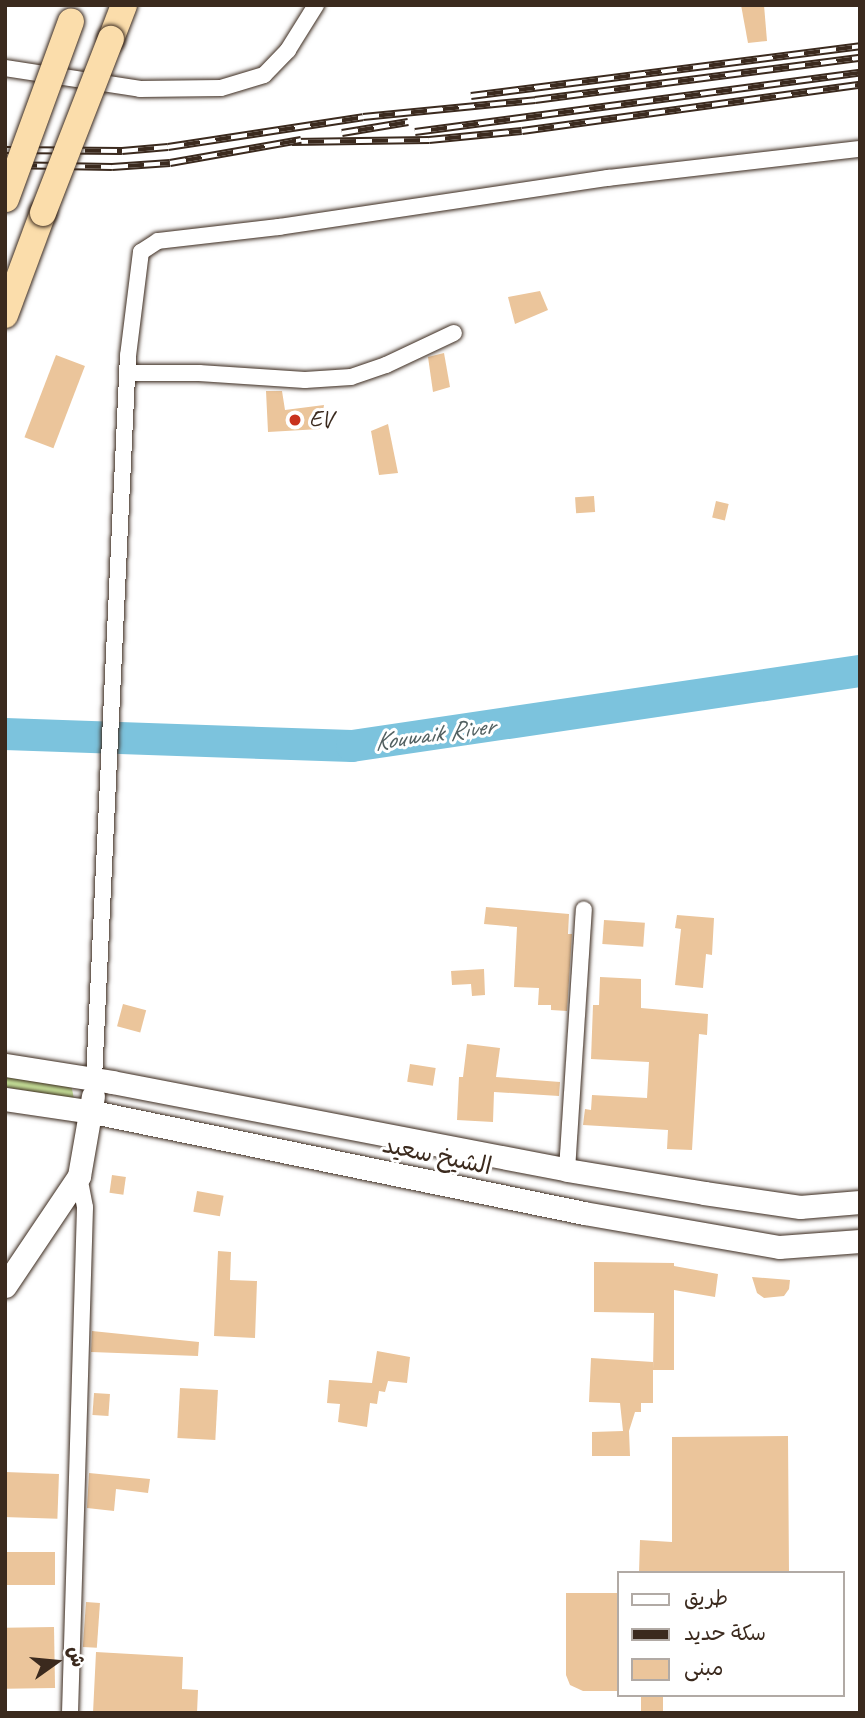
<!DOCTYPE html>
<meta charset="utf-8">
<style>
body{margin:0}
#map{position:relative;width:865px;height:1718px;overflow:hidden;background:#fff;font-family:Caveat,"Playpen Sans Arabic",sans-serif}
div>[style]{position:absolute}
.green>*{inset:0;background:#cae69d}
.river>*{height:32px;margin:-16px;padding:0 16px;transform-origin:16px;border-radius:16px;background:#7cc3dd}
.building>*{inset:0;background:#ebc59b;transform-origin:0 0}
.roads{filter:drop-shadow(0 0 2px #3b2a1e) drop-shadow(0 0 2px #3b2a1e)}
.minor>*{height:16px;margin:-8px;padding:0 8px;transform-origin:8px;border-radius:8px;background:#fff}
.secondary>*{height:23px;margin:-11.5px;padding:0 11.5px;transform-origin:11.5px;border-radius:11.5px;background:#fff}
.trunk>*{height:26px;margin:-13px;padding:0 13px;transform-origin:13px;border-radius:13px;background:#fbddab}
.rail>*{height:8px;margin-top:-4px;transform-origin:0;background:repeating-linear-gradient(90deg,#fff 0 16px,#3b2a1e 0 32px);box-sizing:border-box;border-block:2px solid #3b2a1e}
.bridges{filter:drop-shadow(0 0 2px #3b2a1e) drop-shadow(0 0 2px #3b2a1e)}
.trunk-bridge>*{height:26px;margin:-13px;padding:0 13px;transform-origin:13px;border-radius:13px;background:#fbddab}
.dots>*{width:19px;height:19px;translate:-50% -50%;box-sizing:border-box;border:4px solid #fff;border-radius:50%}
span{translate:-50% -50%;white-space:nowrap;text-align:center;line-height:1.15;-webkit-text-stroke:6px #fff;paint-order:stroke}
.poi-label{font-size:24px;color:#3b2a1e}
.left{translate:0 -50%;text-align:left}
.street-label{font-size:24px;color:#3b2a1e}
.water-label{font-size:26px;color:#526061;font-style:italic}
.frame{position:absolute;inset:0;border:7px solid #3b2a1e;pointer-events:none}
.legend{position:absolute;left:617px;top:1571px;width:228px;height:126px;box-sizing:border-box;background:#fff;border:2px solid #b1aaa5;margin:0;padding:9px 12px;list-style:none;font-size:21px;color:#3b2a1e}
.legend li{display:flex;align-items:center;gap:14px;height:35px}
.legend b{width:35px;border:2px solid #b1aaa5}
.north{position:absolute;left:21px;top:1627px;width:70px;height:70px;-webkit-text-stroke:5px #fff;paint-order:stroke;rotate:75deg;font-size:19px;font-weight:700;line-height:28px;text-align:center;color:#3b2a1e}
.north::after{content:'';display:block;margin:auto;width:24px;height:32px;background:#3b2a1e;clip-path:polygon(50% 0,100% 100%,50% 72%,0 100%)}
</style>
<div id="map">
<div class="green">
<i style="clip-path:polygon(5px 1074px,71px 1084px,74px 1099px,5px 1087px)"></i>
</div>
<div class="river">
<i style="left:5px;top:734px;width:347px;rotate:2deg"></i>
<i style="left:352px;top:746px;width:514px;rotate:-8.4deg"></i>
</div>
<div class="building">
<i style="clip-path:polygon(741px 5px,764px 5px,767px 41px,748px 43px)"></i>
<i style="clip-path:polygon(540px 291px,548px 310px,515px 324px,508px 297px)"></i>
<i style="clip-path:polygon(444px 353px,450px 387px,433px 392px,428px 357px)"></i>
<i style="left:56px;top:355px;width:31px;height:88px;rotate:21deg"></i>
<i style="clip-path:polygon(266px 391px,282px 391px,285px 410px,324px 405px,320px 429px,268px 432px)"></i>
<i style="clip-path:polygon(388px 424px,398px 473px,379px 475px,371px 431px)"></i>
<i style="left:594px;top:496px;width:16px;height:19px;rotate:86deg"></i>
<i style="left:716px;top:501px;width:13px;height:17px;rotate:13deg"></i>
<i style="clip-path:polygon(486px 907px,569px 914px,568px 934px,572px 934px,567px 1011px,551px 1010px,551px 1005px,538px 1005px,539px 988px,514px 987px,517px 927px,484px 924px)"></i>
<i style="clip-path:polygon(677px 915px,714px 918px,712px 955px,706px 954px,703px 988px,675px 985px,681px 929px,675px 928px)"></i>
<i style="left:604px;top:920px;width:41px;height:24px;rotate:4deg"></i>
<i style="clip-path:polygon(484px 969px,485px 995px,472px 996px,471px 984px,452px 985px,451px 971px)"></i>
<i style="clip-path:polygon(600px 977px,641px 979px,641px 1008px,708px 1014px,707px 1035px,699px 1034px,692px 1150px,667px 1149px,668px 1130px,583px 1125px,585px 1109px,591px 1110px,592px 1095px,647px 1098px,649px 1062px,591px 1059px,593px 1005px,599px 1005px)"></i>
<i style="left:123px;top:1004px;width:24px;height:23px;rotate:15deg"></i>
<i style="clip-path:polygon(467px 1044px,500px 1048px,496px 1077px,560px 1082px,559px 1096px,494px 1092px,493px 1122px,457px 1120px,459px 1077px,463px 1077px)"></i>
<i style="left:410px;top:1064px;width:26px;height:18px;rotate:9deg"></i>
<i style="left:112px;top:1175px;width:14px;height:18px;rotate:8deg"></i>
<i style="left:197px;top:1191px;width:27px;height:21px;rotate:10deg"></i>
<i style="clip-path:polygon(218px 1251px,231px 1252px,230px 1280px,257px 1281px,255px 1338px,214px 1336px)"></i>
<i style="clip-path:polygon(594px 1262px,674px 1263px,674px 1266px,718px 1274px,715px 1297px,674px 1290px,674px 1370px,653px 1370px,654px 1313px,594px 1312px)"></i>
<i style="clip-path:polygon(752px 1277px,790px 1280px,789px 1289px,784px 1296px,764px 1298px,757px 1293px)"></i>
<i style="clip-path:polygon(92px 1331px,199px 1342px,198px 1356px,91px 1352px)"></i>
<i style="clip-path:polygon(377px 1351px,410px 1357px,407px 1383px,388px 1381px,385px 1392px,379px 1391px,377px 1404px,370px 1403px,367px 1427px,338px 1422px,340px 1404px,327px 1403px,329px 1380px,372px 1383px)"></i>
<i style="clip-path:polygon(591px 1358px,653px 1362px,653px 1403px,641px 1403px,641px 1412px,635px 1412px,629px 1431px,630px 1456px,592px 1456px,592px 1432px,623px 1431px,620px 1403px,589px 1402px)"></i>
<i style="left:180px;top:1388px;width:38px;height:50px;rotate:3deg"></i>
<i style="left:94px;top:1393px;width:16px;height:22px;rotate:4deg"></i>
<i style="clip-path:polygon(788px 1436px,789px 1573px,639px 1573px,640px 1540px,672px 1542px,672px 1437px)"></i>
<i style="left:5px;top:1472px;width:54px;height:45px;rotate:2deg"></i>
<i style="clip-path:polygon(89px 1473px,150px 1479px,148px 1493px,116px 1489px,114px 1511px,87px 1508px)"></i>
<i style="left:55px;top:1552px;width:33px;height:50px;rotate:90deg"></i>
<i style="clip-path:polygon(566px 1593px,618px 1593px,618px 1691px,583px 1691px,570px 1685px,566px 1675px)"></i>
<i style="left:86px;top:1602px;width:14px;height:45px;rotate:4deg"></i>
<i style="left:54px;top:1627px;width:61px;height:49px;rotate:89deg"></i>
<i style="clip-path:polygon(96px 1652px,183px 1657px,182px 1689px,198px 1690px,197px 1713px,93px 1713px)"></i>
<i style="left:641px;top:1695px;width:22px;height:18px"></i>
</div>
<div class="roads">
<div class="minor">
<i style="left:5px;top:68px;width:137px;rotate:8.8deg"></i>
<i style="left:140px;top:89px;width:81px;rotate:-0.7deg"></i>
<i style="left:221px;top:88px;width:45px;rotate:-16.8deg"></i>
<i style="left:264px;top:75px;width:35px;rotate:-46deg"></i>
<i style="left:288px;top:50px;width:53px;rotate:-58.1deg"></i>
<i style="left:127px;top:373px;width:72px"></i>
<i style="left:199px;top:373px;width:106px;rotate:3.8deg"></i>
<i style="left:305px;top:380px;width:46px;rotate:-3.7deg"></i>
<i style="left:351px;top:377px;width:37px;rotate:-19deg"></i>
<i style="left:386px;top:365px;width:75px;rotate:-25.2deg"></i>
<i style="left:94px;top:1079px;width:724px;rotate:-87.31deg"></i>
<i style="left:128px;top:356px;width:105px;rotate:-82.9deg"></i>
<i style="left:141px;top:252px;width:20px;rotate:-33deg"></i>
<i style="left:158px;top:241px;width:122px;rotate:-6.6deg"></i>
<i style="left:279px;top:227px;width:333px;rotate:-8.5deg"></i>
<i style="left:608px;top:178px;width:254px;rotate:-6.6deg"></i>
<i style="left:567px;top:1170px;width:261px;rotate:-86.3deg"></i>
<i style="left:70px;top:1713px;width:506px;rotate:-88.3deg"></i>
<i style="left:85px;top:1207px;width:32px;rotate:-101deg"></i>
</div>
<div class="secondary">
<i style="left:5px;top:1065px;width:108px;rotate:9deg"></i>
<i style="left:112px;top:1082px;width:463px;rotate:10.9deg"></i>
<i style="left:567px;top:1170px;width:139px;rotate:9.5deg"></i>
<i style="left:704px;top:1193px;width:97px;rotate:8.3deg"></i>
<i style="left:800px;top:1207px;width:60px;rotate:-4.8deg"></i>
<i style="left:5px;top:1099px;width:89px;rotate:8.4deg"></i>
<i style="left:93px;top:1112px;width:501px;rotate:11.62deg"></i>
<i style="left:584px;top:1213px;width:198px;rotate:9.9deg"></i>
<i style="left:779px;top:1247px;width:81px;rotate:-4.2deg"></i>
<i style="left:5px;top:1286px;width:133px;rotate:-56.1deg"></i>
<i style="left:79px;top:1176px;width:81px;rotate:-80.1deg"></i>
</div>
<div class="trunk">
<i style="left:111px;top:39px;width:36px;rotate:-69deg"></i>
<i style="left:5px;top:315px;width:109px;rotate:-69.6deg"></i>
</div>
</div>
<div class="rail">
<i style="left:471px;top:96px;width:392px;rotate:-7.3deg"></i>
<i style="left:415px;top:132px;width:449px;rotate:-7.6deg"></i>
<i style="left:342px;top:133px;width:67px;rotate:-9.5deg"></i>
<i style="left:292px;top:142px;width:137px;rotate:-0.8deg"></i>
<i style="left:429px;top:140px;width:93px;rotate:-5.5deg"></i>
<i style="left:522px;top:131px;width:341px;rotate:-7.8deg"></i>
<i style="left:5px;top:150px;width:117px;rotate:0.5deg"></i>
<i style="left:122px;top:151px;width:46px;rotate:-5deg"></i>
<i style="left:168px;top:147px;width:197px;rotate:-8.7deg"></i>
<i style="left:363px;top:117px;width:173px;rotate:-5.6deg"></i>
<i style="left:535px;top:100px;width:328px;rotate:-7.4deg"></i>
<i style="left:5px;top:165px;width:107px;rotate:1.1deg"></i>
<i style="left:112px;top:167px;width:58px;rotate:-3.9deg"></i>
<i style="left:170px;top:163px;width:133px;rotate:-10deg"></i>
</div>
<div class="bridges">
<div class="trunk-bridge">
<i style="left:6px;top:199px;width:189px;rotate:-69.9deg"></i>
<i style="left:43px;top:213px;width:187px;rotate:-68.7deg"></i>
</div>
</div>
<div class="dots">
<i style="left:295px;top:420px;background:#c8321e"></i>
</div>
<div class="poi-label">
<span class="left" style="left:309px;top:420px">EV</span>
</div>
<div class="street-label">
<span style="left:437px;top:1156px;rotate:12deg">الشيخ سعيد</span>
</div>
<div class="water-label">
<span style="left:434px;top:734px;rotate:-8deg">Kouwaik River</span>
</div>
<div class="frame"></div>
<ul class="legend">
<li><b style="height:9px;background:#fff"></b>طريق</li>
<li><b style="height:9px;background:#3b2a1e"></b>سكة حديد</li>
<li><b style="height:19px;background:#ebc59b"></b>مبنى</li>
</ul>
<div class="north">ش</div>
</div>
